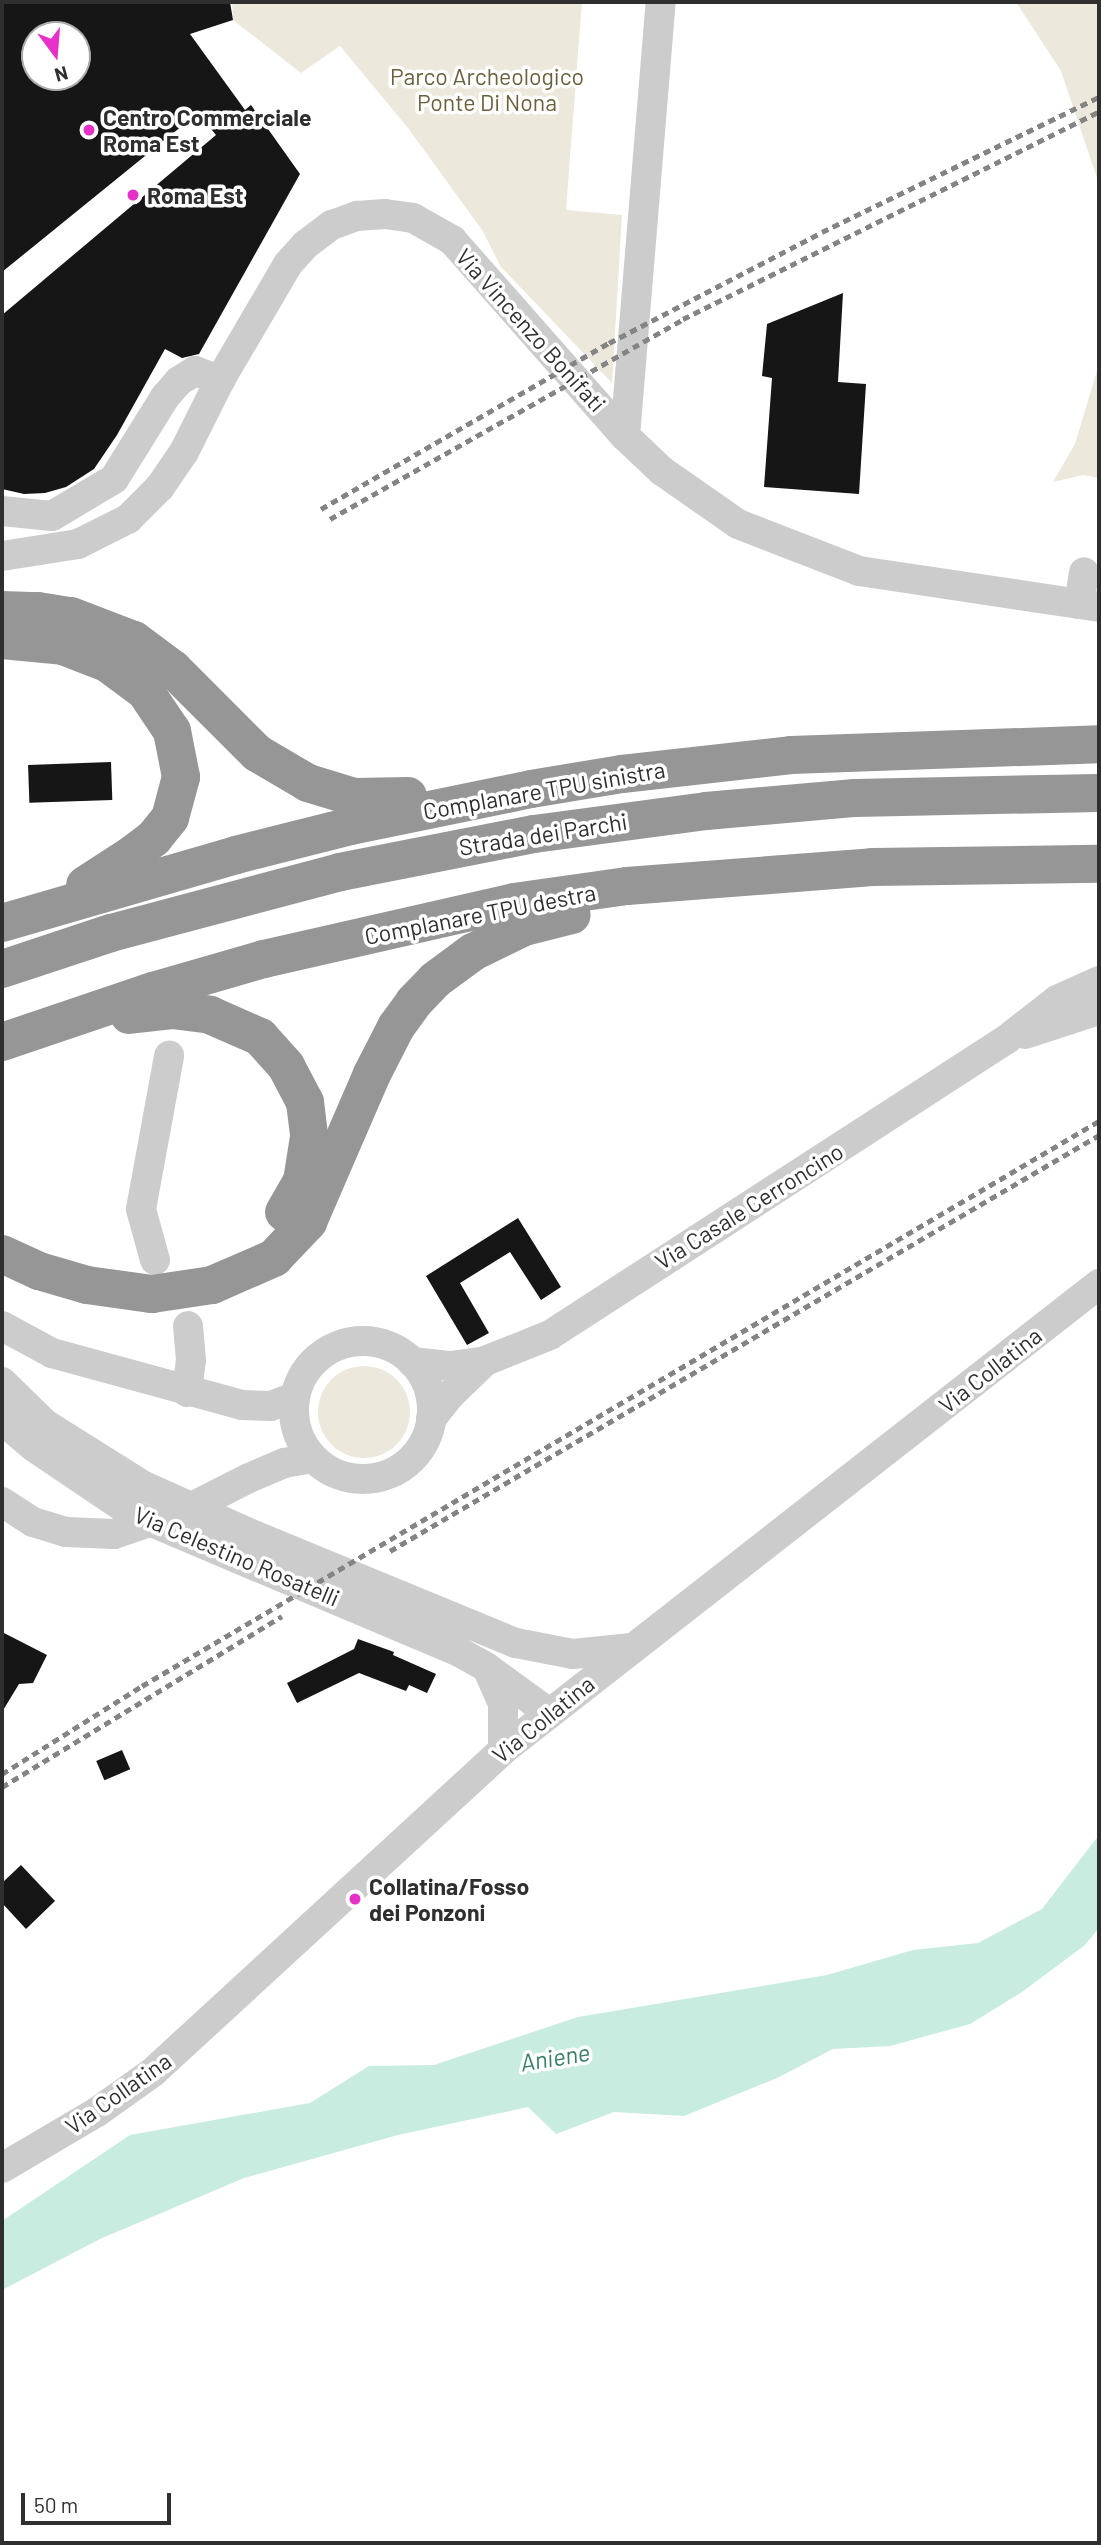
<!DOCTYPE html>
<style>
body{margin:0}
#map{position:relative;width:1101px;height:2545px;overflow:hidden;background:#fff;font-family:Barlow,sans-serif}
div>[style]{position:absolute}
.green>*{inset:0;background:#ece8dc}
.round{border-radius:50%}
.water>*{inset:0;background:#c8ecdf}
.building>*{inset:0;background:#161616;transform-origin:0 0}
.minor>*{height:30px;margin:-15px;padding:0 15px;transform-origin:15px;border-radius:15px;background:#ccc}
.minor>.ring{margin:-15px;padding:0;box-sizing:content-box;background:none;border:30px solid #ccc;border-radius:50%}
.highway>*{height:38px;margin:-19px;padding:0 19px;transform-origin:19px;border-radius:19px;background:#969696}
.rail>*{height:5px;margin-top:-2.5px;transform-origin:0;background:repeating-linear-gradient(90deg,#848484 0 7px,transparent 0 12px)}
.minor-bridge>*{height:30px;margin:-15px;padding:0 15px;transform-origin:15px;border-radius:15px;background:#ccc}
.dots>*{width:19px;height:19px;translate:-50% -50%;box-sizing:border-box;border:4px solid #fff;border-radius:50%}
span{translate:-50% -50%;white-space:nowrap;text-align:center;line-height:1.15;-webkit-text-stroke:7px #fff;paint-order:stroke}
.park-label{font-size:23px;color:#6b603b}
.poi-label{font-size:23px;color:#2f2f2f;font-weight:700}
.left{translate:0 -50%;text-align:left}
.street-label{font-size:23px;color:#2f2f2f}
.water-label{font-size:24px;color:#367f63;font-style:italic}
.frame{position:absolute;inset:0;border:4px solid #2f2f2f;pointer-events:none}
.north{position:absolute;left:21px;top:21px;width:70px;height:70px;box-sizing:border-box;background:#fff;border:2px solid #acacac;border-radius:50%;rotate:164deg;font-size:19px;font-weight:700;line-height:28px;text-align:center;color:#2f2f2f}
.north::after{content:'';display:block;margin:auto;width:24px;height:32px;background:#e730c8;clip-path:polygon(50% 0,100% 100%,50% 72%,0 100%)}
.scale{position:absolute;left:21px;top:2493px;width:150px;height:32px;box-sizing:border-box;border:4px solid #2f2f2f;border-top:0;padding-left:9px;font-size:21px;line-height:24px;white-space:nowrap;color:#2f2f2f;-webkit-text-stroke:5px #fff;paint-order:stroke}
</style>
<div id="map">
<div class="green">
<i style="clip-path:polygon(232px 2px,582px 2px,566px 210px,622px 215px,612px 383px,501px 267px,482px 230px,408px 128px,340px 46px,301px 73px,233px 20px)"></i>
<i style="clip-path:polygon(1016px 2px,1099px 2px,1099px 184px,1061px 71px)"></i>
<i style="clip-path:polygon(1099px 364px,1099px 478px,1083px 475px,1053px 482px,1075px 444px)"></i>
<i class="round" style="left:318px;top:1366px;width:92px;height:92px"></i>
</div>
<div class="water">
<i style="clip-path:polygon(1099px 1835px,1099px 1928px,1085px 1945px,1022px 1992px,970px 2024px,890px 2046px,833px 2049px,777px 2078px,684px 2116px,614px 2112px,556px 2134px,528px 2107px,398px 2135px,244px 2178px,100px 2239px,2px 2290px,2px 2221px,130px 2135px,310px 2103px,369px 2066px,434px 2065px,578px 2017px,827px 1975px,913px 1950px,978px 1943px,1042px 1909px)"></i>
</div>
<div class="building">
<i style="clip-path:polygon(evenodd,2px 2px,230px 2px,233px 20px,190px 34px,245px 110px,251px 105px,300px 174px,199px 354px,182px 358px,165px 349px,117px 435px,94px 469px,66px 487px,45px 493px,24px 494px,2px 489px,2px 315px,216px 135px,198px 113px,2px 272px,2px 2px,35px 35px,77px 35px,77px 77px,35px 77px,35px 35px)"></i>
<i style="clip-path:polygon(843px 293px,838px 382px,866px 384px,859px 494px,764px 487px,772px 378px,762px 376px,767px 324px)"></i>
<i style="left:111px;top:762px;width:38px;height:83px;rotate:88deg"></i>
<i style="clip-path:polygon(518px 1218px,561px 1287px,541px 1300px,510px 1252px,460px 1283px,489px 1333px,467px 1345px,426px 1276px)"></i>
<i style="clip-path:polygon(2px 1632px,47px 1655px,33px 1683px,19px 1684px,2px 1712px)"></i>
<i style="clip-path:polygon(358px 1639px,394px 1652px,393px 1655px,436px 1674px,427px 1693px,409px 1685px,406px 1691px,359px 1673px,297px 1703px,287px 1683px,354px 1649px)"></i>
<i style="left:122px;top:1750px;width:21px;height:28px;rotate:67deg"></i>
<i style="clip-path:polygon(21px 1865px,55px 1901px,26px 1929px,2px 1903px,2px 1883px)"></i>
</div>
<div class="minor">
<i style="left:625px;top:436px;width:435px;rotate:-85.3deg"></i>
<i style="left:2px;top:511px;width:50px;rotate:5.7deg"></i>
<i style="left:52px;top:516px;width:72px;rotate:-30.8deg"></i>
<i style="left:114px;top:479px;width:97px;rotate:-58.1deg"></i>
<i style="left:165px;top:397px;width:21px;rotate:-49deg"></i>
<i style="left:179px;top:381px;width:19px;rotate:-32deg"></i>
<i style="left:195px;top:371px;width:27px;rotate:20deg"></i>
<i style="left:2px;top:556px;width:77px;rotate:-9deg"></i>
<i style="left:78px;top:544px;width:56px;rotate:-26.6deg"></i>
<i style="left:128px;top:519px;width:45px;rotate:-45deg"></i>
<i style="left:160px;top:487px;width:42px;rotate:-55.6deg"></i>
<i style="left:184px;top:452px;width:80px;rotate:-63.4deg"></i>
<i style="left:220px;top:380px;width:134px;rotate:-59.6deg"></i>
<i style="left:288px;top:264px;width:25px;rotate:-48deg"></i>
<i style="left:305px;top:245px;width:34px;rotate:-37deg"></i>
<i style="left:332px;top:225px;width:27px;rotate:-20deg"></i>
<i style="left:357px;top:216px;width:28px;rotate:-4deg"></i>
<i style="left:385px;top:214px;width:28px;rotate:8deg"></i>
<i style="left:413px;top:218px;width:45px;rotate:29.4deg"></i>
<i style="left:452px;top:240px;width:261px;rotate:48.6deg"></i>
<i style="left:625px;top:436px;width:51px;rotate:43.4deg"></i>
<i style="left:662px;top:471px;width:93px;rotate:34.9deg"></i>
<i style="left:738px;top:524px;width:130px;rotate:21.2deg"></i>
<i style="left:859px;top:571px;width:243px;rotate:8.5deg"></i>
<i style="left:1079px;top:604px;width:32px;rotate:-81deg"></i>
<i style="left:1025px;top:1034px;width:78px;rotate:-18deg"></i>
<i style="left:155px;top:1260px;width:53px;rotate:-105.4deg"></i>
<i style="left:141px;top:1209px;width:156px;rotate:-79.6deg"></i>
<i style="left:2px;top:1326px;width:57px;rotate:28.4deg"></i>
<i style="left:52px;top:1353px;width:197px;rotate:15.3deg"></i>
<i style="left:242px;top:1405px;width:29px;rotate:2deg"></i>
<i style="left:271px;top:1406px;width:25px;rotate:-21deg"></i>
<i class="ring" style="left:294px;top:1341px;width:108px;height:108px"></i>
<i style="left:412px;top:1362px;width:39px;rotate:6deg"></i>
<i style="left:451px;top:1366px;width:34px;rotate:-8deg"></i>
<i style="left:485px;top:1361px;width:70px;rotate:-21.8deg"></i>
<i style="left:550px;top:1335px;width:544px;rotate:-32.93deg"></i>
<i style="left:1007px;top:1039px;width:63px;rotate:-38deg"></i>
<i style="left:1057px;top:1000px;width:46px;rotate:-24.3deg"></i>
<i style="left:2px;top:1382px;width:60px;rotate:44.3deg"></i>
<i style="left:45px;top:1424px;width:117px;rotate:32.1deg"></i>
<i style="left:144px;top:1486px;width:123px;rotate:24.1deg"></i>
<i style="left:256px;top:1536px;width:281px;rotate:22.4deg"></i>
<i style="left:516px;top:1643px;width:58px;rotate:10.9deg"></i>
<i style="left:573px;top:1654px;width:56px;rotate:-6.1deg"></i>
<i style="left:187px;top:1392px;width:32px;rotate:-83deg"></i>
<i style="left:191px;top:1360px;width:34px;rotate:-95deg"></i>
<i style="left:431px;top:1419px;width:29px;rotate:-52deg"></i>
<i style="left:449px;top:1396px;width:50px;rotate:-44.2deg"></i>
<i style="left:2px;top:1420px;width:42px;rotate:40.2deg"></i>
<i style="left:34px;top:1447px;width:122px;rotate:34deg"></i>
<i style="left:135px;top:1515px;width:354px;rotate:22.9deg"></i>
<i style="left:461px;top:1653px;width:29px;rotate:29deg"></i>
<i style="left:486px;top:1667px;width:78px;rotate:36.1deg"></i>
<i style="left:249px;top:1478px;width:38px;rotate:-23deg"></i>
<i style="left:284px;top:1463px;width:29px;rotate:-10deg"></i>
<i style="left:488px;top:1670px;width:37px;rotate:66deg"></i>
<i style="left:503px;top:1704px;width:46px;rotate:90deg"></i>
<i style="left:2px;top:2168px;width:110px;rotate:-30.5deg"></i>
<i style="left:97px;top:2112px;width:69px;rotate:-35.5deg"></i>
<i style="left:153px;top:2072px;width:476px;rotate:-42.6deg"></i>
<i style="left:503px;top:1750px;width:757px;rotate:-38.02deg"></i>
</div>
<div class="highway">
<i style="left:2px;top:610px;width:36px;rotate:2deg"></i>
<i style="left:38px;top:611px;width:33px;rotate:9deg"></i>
<i style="left:71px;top:616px;width:67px;rotate:20.9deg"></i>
<i style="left:134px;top:640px;width:49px;rotate:36.6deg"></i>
<i style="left:173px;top:669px;width:119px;rotate:45deg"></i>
<i style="left:257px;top:753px;width:59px;rotate:30.5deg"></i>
<i style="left:308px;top:783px;width:48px;rotate:16.9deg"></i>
<i style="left:354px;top:797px;width:54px;rotate:-1.1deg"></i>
<i style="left:2px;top:640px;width:61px;rotate:5.6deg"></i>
<i style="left:63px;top:646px;width:47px;rotate:21.1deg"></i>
<i style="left:107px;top:663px;width:47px;rotate:36.4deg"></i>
<i style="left:145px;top:691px;width:48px;rotate:56deg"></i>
<i style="left:172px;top:731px;width:47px;rotate:78.9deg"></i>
<i style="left:181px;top:777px;width:42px;rotate:105deg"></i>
<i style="left:170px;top:818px;width:26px;rotate:129deg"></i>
<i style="left:154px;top:838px;width:26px;rotate:143deg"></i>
<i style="left:133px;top:854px;width:57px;rotate:147.1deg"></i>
<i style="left:2px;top:923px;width:244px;rotate:-16.2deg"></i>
<i style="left:236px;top:855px;width:119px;rotate:-14.2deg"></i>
<i style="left:351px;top:826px;width:184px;rotate:-11.6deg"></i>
<i style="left:531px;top:789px;width:92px;rotate:-9.4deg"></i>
<i style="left:622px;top:774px;width:170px;rotate:-6.4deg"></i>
<i style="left:791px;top:755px;width:308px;rotate:-2deg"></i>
<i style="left:2px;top:969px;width:115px;rotate:-18.3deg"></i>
<i style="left:111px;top:933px;width:237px;rotate:-14.9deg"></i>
<i style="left:340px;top:872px;width:198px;rotate:-11.1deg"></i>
<i style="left:534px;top:834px;width:174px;rotate:-7.6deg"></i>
<i style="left:706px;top:811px;width:150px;rotate:-5deg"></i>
<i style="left:855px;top:798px;width:244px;rotate:-1.2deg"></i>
<i style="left:129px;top:1015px;width:43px;rotate:-6.6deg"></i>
<i style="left:172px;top:1010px;width:38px;rotate:7deg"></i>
<i style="left:210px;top:1015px;width:55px;rotate:23.7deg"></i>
<i style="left:260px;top:1037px;width:39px;rotate:48deg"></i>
<i style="left:286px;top:1066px;width:41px;rotate:62.2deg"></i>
<i style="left:305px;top:1102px;width:35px;rotate:83deg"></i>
<i style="left:309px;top:1137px;width:45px;rotate:99deg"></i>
<i style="left:302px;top:1181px;width:36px;rotate:120deg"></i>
<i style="left:2px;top:1042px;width:159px;rotate:-18.7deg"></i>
<i style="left:153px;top:991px;width:116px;rotate:-16.1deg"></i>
<i style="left:264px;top:959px;width:256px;rotate:-12.8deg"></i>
<i style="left:514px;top:902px;width:114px;rotate:-8.1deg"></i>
<i style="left:627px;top:886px;width:246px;rotate:-4.4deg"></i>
<i style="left:872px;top:867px;width:227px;rotate:-0.8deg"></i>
<i style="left:2px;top:1254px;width:41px;rotate:24.7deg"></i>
<i style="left:39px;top:1271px;width:50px;rotate:16.3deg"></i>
<i style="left:87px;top:1285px;width:66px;rotate:7.9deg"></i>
<i style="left:152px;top:1294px;width:61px;rotate:-8.5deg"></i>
<i style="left:212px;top:1285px;width:68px;rotate:-23.5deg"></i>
<i style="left:274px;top:1258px;width:50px;rotate:-46.6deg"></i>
<i style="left:308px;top:1222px;width:161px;rotate:-66.6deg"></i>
<i style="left:372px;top:1074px;width:53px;rotate:-62.9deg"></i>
<i style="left:396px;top:1027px;width:31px;rotate:-54deg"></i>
<i style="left:414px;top:1002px;width:30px;rotate:-46deg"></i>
<i style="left:435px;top:980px;width:47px;rotate:-36.4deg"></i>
<i style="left:473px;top:952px;width:57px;rotate:-26.1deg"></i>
<i style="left:524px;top:927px;width:49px;rotate:-14deg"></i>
</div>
<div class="rail">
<i style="left:321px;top:509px;width:332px;rotate:-30deg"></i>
<i style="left:609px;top:343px;width:240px;rotate:-27.5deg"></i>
<i style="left:822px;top:232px;width:308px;rotate:-26deg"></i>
<i style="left:330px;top:519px;width:406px;rotate:-29.5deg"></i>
<i style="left:683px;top:319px;width:465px;rotate:-26.5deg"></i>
<i style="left:390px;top:1551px;width:822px;rotate:-30.4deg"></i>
<i style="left:2px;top:1774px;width:165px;rotate:-32.2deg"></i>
<i style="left:142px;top:1686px;width:1111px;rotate:-30.56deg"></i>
<i style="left:2px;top:1787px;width:328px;rotate:-31.4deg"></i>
</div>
<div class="minor-bridge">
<i style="left:2px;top:1502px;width:37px;rotate:33deg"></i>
<i style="left:33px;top:1522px;width:34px;rotate:17deg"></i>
<i style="left:66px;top:1532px;width:48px;rotate:2.4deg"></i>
<i style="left:114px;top:1534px;width:78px;rotate:-18.7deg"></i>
<i style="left:188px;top:1509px;width:68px;rotate:-26.9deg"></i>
</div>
<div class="dots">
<i style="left:89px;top:130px;background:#e730c8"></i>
<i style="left:133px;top:195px;background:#e730c8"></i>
<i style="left:355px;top:1899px;background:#e730c8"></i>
</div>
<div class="park-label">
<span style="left:487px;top:89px">Parco Archeologico<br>Ponte Di Nona</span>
</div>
<div class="poi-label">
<span class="left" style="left:103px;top:130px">Centro Commerciale<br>Roma Est</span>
<span class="left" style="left:147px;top:195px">Roma Est</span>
<span class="left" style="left:369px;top:1899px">Collatina/Fosso<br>dei Ponzoni</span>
</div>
<div class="street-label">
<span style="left:531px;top:330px;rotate:48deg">Via Vincenzo Bonifati</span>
<span style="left:544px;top:790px;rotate:-10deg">Complanare TPU sinistra</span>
<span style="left:543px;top:834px;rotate:-9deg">Strada dei Parchi</span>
<span style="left:480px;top:914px;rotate:-11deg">Complanare TPU destra</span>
<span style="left:749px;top:1206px;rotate:-32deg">Via Casale Cerroncino</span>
<span style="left:990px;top:1370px;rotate:-38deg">Via Collatina</span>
<span style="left:237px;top:1556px;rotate:23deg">Via Celestino Rosatelli</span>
<span style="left:543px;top:1719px;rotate:-39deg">Via Collatina</span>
<span style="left:118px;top:2093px;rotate:-35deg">Via Collatina</span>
</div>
<div class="water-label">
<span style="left:555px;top:2057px;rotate:-9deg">Aniene</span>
</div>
<div class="frame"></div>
<div class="north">N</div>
<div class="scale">50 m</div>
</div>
